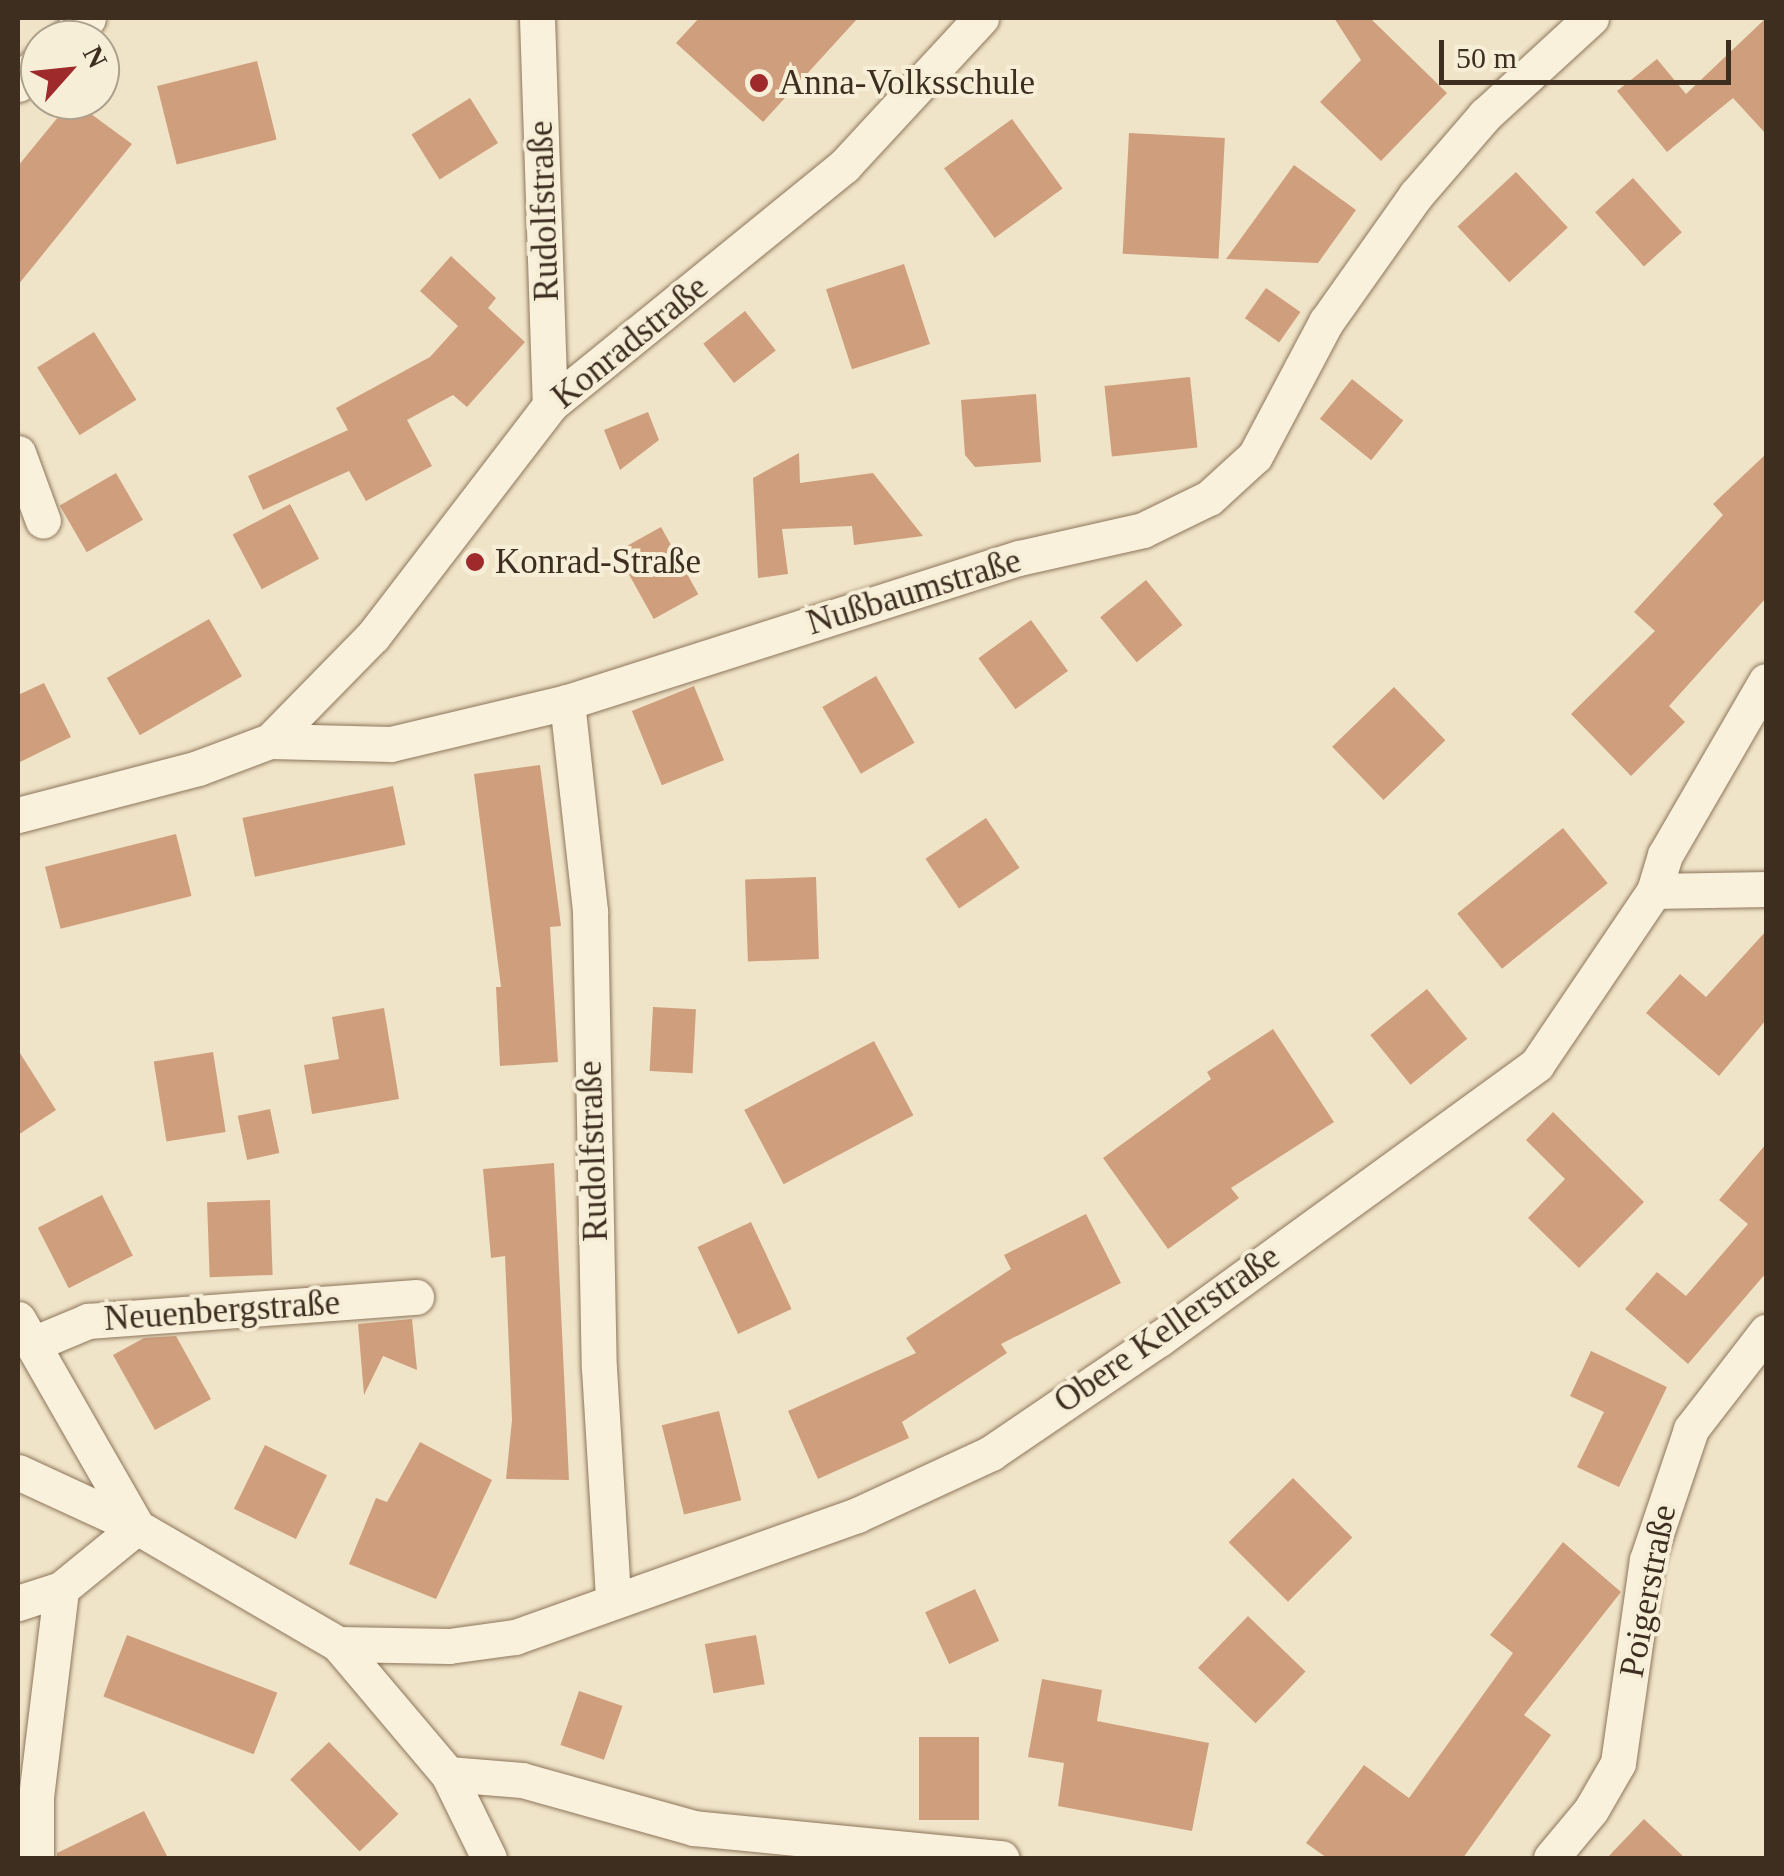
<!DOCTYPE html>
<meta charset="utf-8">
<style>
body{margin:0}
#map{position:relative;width:1784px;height:1876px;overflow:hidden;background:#f0e4c8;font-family:"Times New Roman",serif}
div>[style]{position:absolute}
.building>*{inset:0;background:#cf9f7d;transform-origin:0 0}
.roads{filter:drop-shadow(0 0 2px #8d765c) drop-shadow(0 0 2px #8d765c)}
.minor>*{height:35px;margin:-17.5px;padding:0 17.5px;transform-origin:17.5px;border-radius:17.5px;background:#faf1dc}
.dots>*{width:28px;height:28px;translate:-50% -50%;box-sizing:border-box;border:5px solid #f7eed8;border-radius:50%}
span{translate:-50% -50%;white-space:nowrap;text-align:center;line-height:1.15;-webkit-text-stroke:8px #f7eed8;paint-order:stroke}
.poi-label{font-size:35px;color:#3d2e20}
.left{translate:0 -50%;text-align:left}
.street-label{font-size:35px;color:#3d2e20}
.frame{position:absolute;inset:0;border:20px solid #3d2e20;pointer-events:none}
.north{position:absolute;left:20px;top:20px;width:100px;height:100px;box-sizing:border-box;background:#f7eed8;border:2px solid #ada18e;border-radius:50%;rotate:63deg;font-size:28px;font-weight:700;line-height:40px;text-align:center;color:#3d2e20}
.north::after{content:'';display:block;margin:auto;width:35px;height:45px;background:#9e2a2b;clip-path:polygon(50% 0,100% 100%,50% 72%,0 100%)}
.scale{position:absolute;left:1439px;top:40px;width:292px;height:45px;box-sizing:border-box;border:5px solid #3d2e20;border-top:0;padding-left:12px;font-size:30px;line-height:35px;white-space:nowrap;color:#3d2e20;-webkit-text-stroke:8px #f7eed8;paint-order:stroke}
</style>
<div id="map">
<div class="building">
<i style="clip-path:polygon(699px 18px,858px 18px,763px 122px,676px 43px)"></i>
<i style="clip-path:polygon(1334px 18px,1370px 18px,1447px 93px,1381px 161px,1320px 102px,1361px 60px)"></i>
<i style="clip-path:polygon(1766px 18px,1766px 134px,1733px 98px,1667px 152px,1617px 91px,1657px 59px,1686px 94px)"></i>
<i style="left:257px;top:61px;width:81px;height:103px;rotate:76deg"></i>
<i style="left:470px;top:98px;width:53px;height:69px;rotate:58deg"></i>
<i style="clip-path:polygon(72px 100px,132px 144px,18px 285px,18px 166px)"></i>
<i style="left:1012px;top:119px;width:86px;height:84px;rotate:54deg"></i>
<i style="left:1129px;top:133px;width:96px;height:121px;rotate:3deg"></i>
<i style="clip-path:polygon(1294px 165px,1356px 210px,1318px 263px,1226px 259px)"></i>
<i style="left:1516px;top:172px;width:76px;height:80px;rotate:47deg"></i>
<i style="left:1633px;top:178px;width:73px;height:51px;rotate:48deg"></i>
<i style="clip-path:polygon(451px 256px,496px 298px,488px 308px,525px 342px,467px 407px,453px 395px,407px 420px,432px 466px,366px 501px,349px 471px,263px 510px,248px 476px,348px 430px,336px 408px,430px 357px,458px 326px,420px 291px)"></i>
<i style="left:904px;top:264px;width:84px;height:82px;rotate:72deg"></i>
<i style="left:1266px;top:288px;width:42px;height:37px;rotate:35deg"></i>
<i style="left:745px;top:311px;width:50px;height:53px;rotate:52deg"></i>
<i style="left:94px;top:332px;width:80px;height:67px;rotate:58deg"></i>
<i style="left:1190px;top:377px;width:71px;height:86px;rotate:84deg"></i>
<i style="left:1352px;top:379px;width:66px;height:51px;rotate:39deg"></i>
<i style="clip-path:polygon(1036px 394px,1041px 462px,975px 467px,965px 455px,961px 400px)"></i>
<i style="clip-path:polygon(648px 412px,659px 440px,620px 470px,604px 430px)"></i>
<i style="clip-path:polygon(799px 453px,800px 483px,873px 473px,923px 536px,854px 545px,852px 526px,782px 529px,788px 574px,758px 578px,753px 478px)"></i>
<i style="clip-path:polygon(1766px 454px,1766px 598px,1669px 706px,1685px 722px,1631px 776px,1571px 714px,1655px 631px,1634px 612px,1723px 515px,1713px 504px)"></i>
<i style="left:116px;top:473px;width:54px;height:65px;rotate:60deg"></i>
<i style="left:290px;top:504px;width:62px;height:65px;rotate:62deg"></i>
<i style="left:661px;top:527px;width:77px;height:51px;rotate:61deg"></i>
<i style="left:1146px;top:580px;width:58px;height:59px;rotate:51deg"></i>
<i style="left:209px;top:619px;width:66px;height:118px;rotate:60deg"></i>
<i style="left:1031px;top:620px;width:63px;height:65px;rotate:54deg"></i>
<i style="left:876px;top:676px;width:77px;height:62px;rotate:60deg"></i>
<i style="clip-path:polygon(44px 683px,71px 737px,18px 763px,18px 695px)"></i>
<i style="left:694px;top:686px;width:80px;height:67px;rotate:68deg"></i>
<i style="left:1394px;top:687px;width:74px;height:86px;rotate:46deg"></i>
<i style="clip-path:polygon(540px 765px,561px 926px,550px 927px,558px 1062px,500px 1066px,496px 987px,501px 987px,474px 774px)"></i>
<i style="left:393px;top:786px;width:60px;height:154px;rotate:78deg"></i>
<i style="left:986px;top:818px;width:60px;height:73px;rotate:56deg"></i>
<i style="left:1563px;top:828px;width:71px;height:136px;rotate:51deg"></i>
<i style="left:176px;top:834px;width:64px;height:135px;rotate:76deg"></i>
<i style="left:816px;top:877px;width:82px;height:71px;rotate:88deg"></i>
<i style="clip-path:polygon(1766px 931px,1766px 1020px,1719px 1076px,1646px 1013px,1680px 974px,1706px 997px)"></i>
<i style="left:1427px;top:989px;width:64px;height:73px;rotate:51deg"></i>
<i style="left:653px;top:1007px;width:43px;height:64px;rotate:3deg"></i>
<i style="clip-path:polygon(384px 1008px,399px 1099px,312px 1114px,304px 1065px,339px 1059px,332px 1017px)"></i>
<i style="clip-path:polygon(1273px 1029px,1334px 1122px,1231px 1188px,1239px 1198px,1168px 1249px,1103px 1158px,1211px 1079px,1207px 1072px)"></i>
<i style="left:874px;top:1041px;width:84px;height:147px;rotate:62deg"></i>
<i style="clip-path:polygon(18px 1050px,56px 1110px,18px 1135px)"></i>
<i style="left:213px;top:1052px;width:81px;height:60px;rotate:81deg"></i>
<i style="left:270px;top:1109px;width:45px;height:33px;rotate:78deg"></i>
<i style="clip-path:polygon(1553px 1112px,1644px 1202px,1579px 1268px,1528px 1218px,1565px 1179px,1526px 1140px)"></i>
<i style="clip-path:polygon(1766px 1144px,1766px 1273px,1688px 1364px,1625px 1309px,1657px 1272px,1686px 1296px,1748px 1224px,1719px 1200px)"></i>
<i style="clip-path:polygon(554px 1163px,569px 1480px,506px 1479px,512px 1420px,505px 1256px,491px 1258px,483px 1169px)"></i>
<i style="left:102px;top:1195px;width:68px;height:72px;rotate:63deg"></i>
<i style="left:270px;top:1200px;width:75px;height:63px;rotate:88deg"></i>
<i style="clip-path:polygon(1086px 1214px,1121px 1283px,1001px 1344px,1007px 1353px,902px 1422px,909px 1438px,818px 1479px,788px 1411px,916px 1353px,906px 1338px,1011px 1269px,1004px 1255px)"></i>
<i style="left:751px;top:1222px;width:96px;height:59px;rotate:65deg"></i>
<i style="clip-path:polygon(412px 1319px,417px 1370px,383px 1356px,364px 1395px,358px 1324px)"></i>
<i style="clip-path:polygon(176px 1336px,211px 1399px,155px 1430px,113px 1355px,144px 1338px)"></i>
<i style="clip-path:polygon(1591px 1351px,1667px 1387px,1619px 1487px,1577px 1467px,1604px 1412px,1570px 1396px)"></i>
<i style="left:719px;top:1411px;width:92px;height:59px;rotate:76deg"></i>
<i style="clip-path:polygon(420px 1442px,492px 1480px,436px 1599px,349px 1564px,376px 1498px,387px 1502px)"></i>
<i style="left:265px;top:1445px;width:69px;height:71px;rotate:26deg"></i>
<i style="left:1293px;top:1478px;width:84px;height:91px;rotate:45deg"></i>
<i style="clip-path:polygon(1563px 1542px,1621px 1592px,1524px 1715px,1551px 1735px,1463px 1858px,1327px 1858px,1306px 1843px,1364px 1765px,1409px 1798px,1513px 1653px,1490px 1635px)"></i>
<i style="left:975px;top:1589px;width:57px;height:55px;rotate:65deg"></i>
<i style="left:1248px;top:1616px;width:80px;height:72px;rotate:44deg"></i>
<i style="left:127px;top:1635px;width:161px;height:66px;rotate:21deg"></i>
<i style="left:756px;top:1635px;width:50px;height:52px;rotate:80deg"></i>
<i style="clip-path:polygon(1042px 1679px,1102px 1690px,1097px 1721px,1209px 1743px,1192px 1831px,1058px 1806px,1064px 1763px,1028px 1757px)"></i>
<i style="left:579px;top:1691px;width:46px;height:57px;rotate:19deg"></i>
<i style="left:919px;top:1737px;width:60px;height:83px"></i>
<i style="left:329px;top:1742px;width:100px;height:54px;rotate:46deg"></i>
<i style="clip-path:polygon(144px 1811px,168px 1858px,57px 1858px,57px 1853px)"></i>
<i style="clip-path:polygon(1644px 1819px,1685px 1858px,1607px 1858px)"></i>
</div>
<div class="roads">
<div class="minor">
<i style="left:537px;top:18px;width:387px;rotate:88.1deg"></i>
<i style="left:63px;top:40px;width:33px;rotate:-41deg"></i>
<i style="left:18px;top:84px;width:33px;rotate:-47deg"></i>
<i style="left:18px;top:453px;width:72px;rotate:69.8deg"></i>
<i style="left:567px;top:702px;width:210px;rotate:83.7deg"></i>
<i style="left:590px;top:911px;width:457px;rotate:88.9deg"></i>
<i style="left:599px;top:1368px;width:232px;rotate:86.5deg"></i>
<i style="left:270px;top:741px;width:147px;rotate:-45.6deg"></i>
<i style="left:373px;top:636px;width:291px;rotate:-52.5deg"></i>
<i style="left:550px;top:405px;width:379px;rotate:-39.1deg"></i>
<i style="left:844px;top:166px;width:202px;rotate:-47.2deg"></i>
<i style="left:18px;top:815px;width:186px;rotate:-14.6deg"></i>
<i style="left:198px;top:768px;width:77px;rotate:-20.6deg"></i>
<i style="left:270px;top:741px;width:121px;rotate:1.4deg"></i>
<i style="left:391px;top:744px;width:181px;rotate:-13.4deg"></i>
<i style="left:567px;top:702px;width:474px;rotate:-17.7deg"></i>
<i style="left:1019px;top:558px;width:127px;rotate:-12.7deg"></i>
<i style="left:1143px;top:530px;width:73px;rotate:-25.9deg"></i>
<i style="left:1209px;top:498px;width:62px;rotate:-42.4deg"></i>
<i style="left:1255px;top:456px;width:152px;rotate:-62.1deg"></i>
<i style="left:1326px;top:322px;width:156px;rotate:-54.7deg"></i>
<i style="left:1416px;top:195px;width:106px;rotate:-49.2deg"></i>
<i style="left:1485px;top:115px;width:144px;rotate:-42.5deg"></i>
<i style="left:1654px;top:891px;width:112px;rotate:-1deg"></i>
<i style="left:18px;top:1319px;width:240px;rotate:60.2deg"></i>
<i style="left:33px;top:1344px;width:60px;rotate:-22.7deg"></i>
<i style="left:88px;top:1321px;width:329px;rotate:-4.2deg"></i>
<i style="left:18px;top:1472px;width:131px;rotate:24.8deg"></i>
<i style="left:137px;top:1527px;width:233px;rotate:30.2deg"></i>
<i style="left:338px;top:1644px;width:170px;rotate:49.8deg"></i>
<i style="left:448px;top:1774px;width:93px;rotate:64deg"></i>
<i style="left:18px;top:1603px;width:45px;rotate:-18deg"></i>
<i style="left:61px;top:1589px;width:98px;rotate:-39.2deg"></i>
<i style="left:338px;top:1644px;width:111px;rotate:1deg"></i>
<i style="left:449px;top:1646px;width:67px;rotate:-7.8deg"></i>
<i style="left:515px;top:1637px;width:363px;rotate:-19.6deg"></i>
<i style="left:857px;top:1515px;width:148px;rotate:-24.8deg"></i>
<i style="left:991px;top:1453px;width:203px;rotate:-34.2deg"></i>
<i style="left:1159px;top:1339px;width:467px;rotate:-36deg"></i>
<i style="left:1537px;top:1064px;width:209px;rotate:-55.9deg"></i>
<i style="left:1654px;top:891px;width:38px;rotate:-73deg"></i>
<i style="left:1665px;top:855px;width:201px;rotate:-59.9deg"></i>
<i style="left:448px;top:1774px;width:74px;rotate:4.6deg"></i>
<i style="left:522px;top:1780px;width:179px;rotate:15.6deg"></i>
<i style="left:694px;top:1828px;width:309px;rotate:5.6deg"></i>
<i style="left:36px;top:1858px;width:61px;rotate:-90deg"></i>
<i style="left:36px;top:1797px;width:209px;rotate:-83.1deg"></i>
<i style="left:1551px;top:1858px;width:62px;rotate:-50.2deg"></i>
<i style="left:1591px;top:1810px;width:54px;rotate:-60.1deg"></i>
<i style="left:1618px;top:1763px;width:205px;rotate:-81.9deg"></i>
<i style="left:1647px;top:1560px;width:138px;rotate:-71.4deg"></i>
<i style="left:1691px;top:1429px;width:123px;rotate:-52.3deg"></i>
</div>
</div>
<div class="dots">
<i style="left:759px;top:83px;background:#9e2a2b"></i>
<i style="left:475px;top:562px;background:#9e2a2b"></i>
</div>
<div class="poi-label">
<span class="left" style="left:779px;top:83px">Anna-Volksschule</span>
<span class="left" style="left:495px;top:562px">Konrad-Straße</span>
</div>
<div class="street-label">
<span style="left:544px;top:211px;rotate:-92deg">Rudolfstraße</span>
<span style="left:630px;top:342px;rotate:-39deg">Konradstraße</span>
<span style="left:914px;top:592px;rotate:-17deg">Nußbaumstraße</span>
<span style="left:593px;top:1151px;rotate:-92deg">Rudolfstraße</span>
<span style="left:222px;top:1311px;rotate:-4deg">Neuenbergstraße</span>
<span style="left:1167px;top:1329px;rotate:-35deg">Obere Kellerstraße</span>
<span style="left:1648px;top:1591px;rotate:-79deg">Poigerstraße</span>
</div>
<div class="frame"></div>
<div class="north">N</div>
<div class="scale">50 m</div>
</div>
